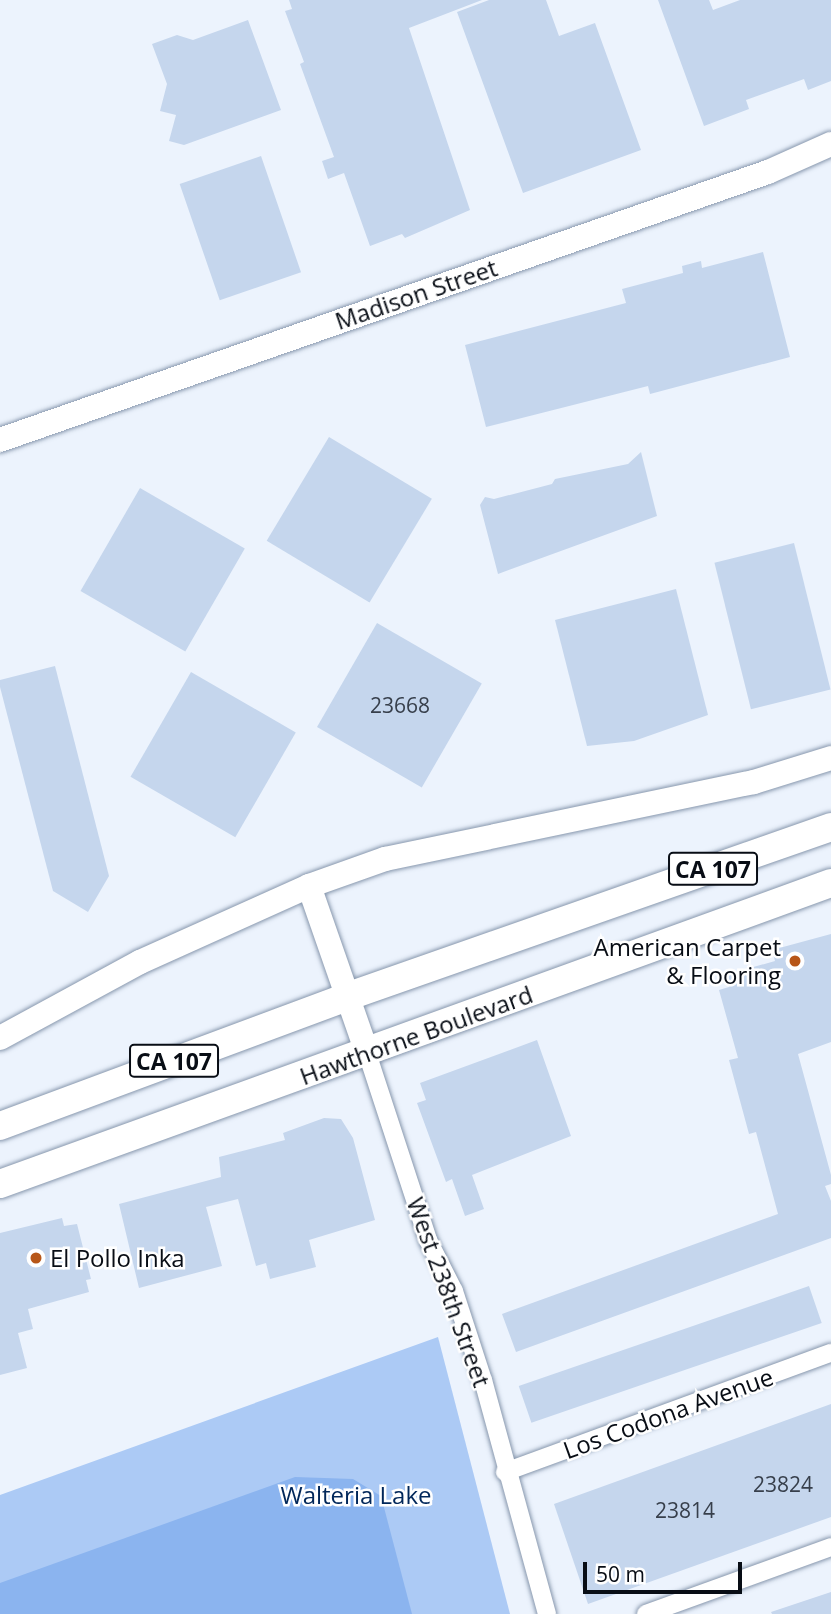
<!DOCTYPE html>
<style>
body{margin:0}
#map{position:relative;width:831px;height:1614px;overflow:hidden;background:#ecf3fd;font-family:"Open Sans",sans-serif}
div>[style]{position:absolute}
.green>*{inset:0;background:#accaf5}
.water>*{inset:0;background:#8bb4ef}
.building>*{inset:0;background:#c5d6ed;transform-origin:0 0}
.roads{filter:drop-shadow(0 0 2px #8797ad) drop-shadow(0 0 2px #8797ad)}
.street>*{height:18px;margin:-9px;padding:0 9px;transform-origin:9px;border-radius:9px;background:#fff}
.secondary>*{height:24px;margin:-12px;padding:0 12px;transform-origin:12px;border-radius:12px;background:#fff}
.primary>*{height:28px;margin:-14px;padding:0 14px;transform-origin:14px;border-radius:14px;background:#fff}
.dots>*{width:19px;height:19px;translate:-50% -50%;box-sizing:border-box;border:4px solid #fff;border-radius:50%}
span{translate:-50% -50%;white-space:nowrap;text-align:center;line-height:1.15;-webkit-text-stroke:5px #fff;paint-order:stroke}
.number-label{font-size:21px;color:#373f4b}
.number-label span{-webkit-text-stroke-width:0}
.shield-label span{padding:2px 5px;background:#fff;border:2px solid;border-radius:5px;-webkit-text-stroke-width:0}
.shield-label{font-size:23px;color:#080d15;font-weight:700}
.street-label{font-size:24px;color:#080d15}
.poi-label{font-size:24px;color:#080d15}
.right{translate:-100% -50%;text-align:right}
.left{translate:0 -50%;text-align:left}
.park-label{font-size:24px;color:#01275a}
.scale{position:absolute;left:583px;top:1562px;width:159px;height:32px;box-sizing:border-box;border:4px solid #080d15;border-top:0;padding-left:9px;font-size:21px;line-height:24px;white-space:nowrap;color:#080d15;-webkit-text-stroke:5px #fff;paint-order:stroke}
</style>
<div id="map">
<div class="green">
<i style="clip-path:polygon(438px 1337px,510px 1614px,0 1614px,0 1495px)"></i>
</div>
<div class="water">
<i style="clip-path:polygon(295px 1477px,353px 1479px,381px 1496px,412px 1614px,0 1614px,0 1583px)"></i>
</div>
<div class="building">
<i style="clip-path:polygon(289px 0,482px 0,409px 28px,470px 210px,405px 238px,402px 234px,370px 246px,344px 173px,328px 179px,322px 161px,334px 157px,300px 64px,304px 62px,285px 11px,292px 9px)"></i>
<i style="clip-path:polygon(489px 0,546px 0,559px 36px,595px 23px,641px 150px,523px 193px,457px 12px)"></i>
<i style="clip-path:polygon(658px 0,709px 0,713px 10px,740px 0,831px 0,831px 81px,808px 90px,804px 79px,746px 100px,749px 109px,704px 126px)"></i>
<i style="clip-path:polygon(248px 20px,281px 110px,184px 145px,169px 141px,176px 115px,160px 111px,167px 84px,152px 44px,177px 35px,193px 40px)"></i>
<i style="left:261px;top:156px;width:123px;height:86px;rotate:71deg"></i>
<i style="clip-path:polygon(763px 252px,790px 357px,650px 394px,648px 386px,486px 427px,465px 345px,626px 303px,622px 289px,683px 273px,682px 266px,701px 261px,702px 268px)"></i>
<i style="left:329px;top:437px;width:120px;height:121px;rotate:31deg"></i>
<i style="clip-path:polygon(641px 452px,657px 516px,498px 574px,480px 505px,485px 497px,494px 499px,552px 484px,555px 479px,628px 464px)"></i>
<i style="left:140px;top:488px;width:121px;height:119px;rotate:30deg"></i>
<i style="left:794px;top:543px;width:151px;height:82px;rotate:76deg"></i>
<i style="clip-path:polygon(676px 589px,708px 715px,634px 741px,587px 746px,555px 620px)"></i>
<i style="left:377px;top:623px;width:121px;height:120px;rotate:30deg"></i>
<i style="clip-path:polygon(55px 666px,109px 876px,88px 912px,53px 891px,0 687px,0 680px)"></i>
<i style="left:191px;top:672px;width:121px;height:121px;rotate:30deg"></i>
<i style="clip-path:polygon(831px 934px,831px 1042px,798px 1054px,831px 1175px,831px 1184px,825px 1186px,831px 1201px,831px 1238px,516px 1352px,502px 1314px,778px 1214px,756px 1132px,749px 1134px,729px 1060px,738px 1058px,719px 990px,729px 987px,725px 975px,775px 961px,772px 950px)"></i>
<i style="clip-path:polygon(537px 1040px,571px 1136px,472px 1175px,484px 1209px,465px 1216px,452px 1179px,446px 1182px,417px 1103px,426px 1100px,420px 1083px)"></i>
<i style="clip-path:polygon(324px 1118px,341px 1119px,353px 1138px,375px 1220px,309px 1240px,316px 1267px,270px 1279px,266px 1263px,256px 1266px,238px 1199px,206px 1207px,222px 1266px,139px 1288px,119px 1204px,221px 1177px,219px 1157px,285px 1140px,283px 1133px)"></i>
<i style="clip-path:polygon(62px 1218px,64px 1226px,77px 1224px,91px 1279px,86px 1280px,89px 1292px,28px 1309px,33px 1329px,18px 1333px,27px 1368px,0 1375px,0 1233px)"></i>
<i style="left:809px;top:1286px;width:39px;height:307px;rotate:71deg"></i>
<i style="clip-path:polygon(831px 1404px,831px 1517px,588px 1604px,554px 1504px)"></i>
<i style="clip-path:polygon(831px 1592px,831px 1614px,772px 1614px,771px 1612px)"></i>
</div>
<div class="roads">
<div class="street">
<i style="left:367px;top:1053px;width:197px;rotate:71.9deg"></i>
<i style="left:428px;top:1240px;width:57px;rotate:63deg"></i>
<i style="left:454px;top:1291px;width:94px;rotate:72deg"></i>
<i style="left:483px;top:1380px;width:243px;rotate:74.7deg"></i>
<i style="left:505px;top:1472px;width:347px;rotate:-20.1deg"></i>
<i style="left:646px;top:1614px;width:197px;rotate:-19.9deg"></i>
</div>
<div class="secondary">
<i style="left:0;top:440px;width:813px;rotate:-19.24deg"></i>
<i style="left:768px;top:172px;width:69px;rotate:-24deg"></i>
<i style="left:309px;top:886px;width:177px;rotate:70.8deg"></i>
<i style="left:0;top:1038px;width:159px;rotate:-28.5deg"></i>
<i style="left:140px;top:962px;width:185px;rotate:-24.2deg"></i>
<i style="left:309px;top:886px;width:81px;rotate:-19.6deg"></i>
<i style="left:385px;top:859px;width:377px;rotate:-11.8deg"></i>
<i style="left:754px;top:782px;width:81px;rotate:-17.3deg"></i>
</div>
<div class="primary">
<i style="left:0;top:1126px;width:372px;rotate:-20.4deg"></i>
<i style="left:349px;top:996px;width:511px;rotate:-19.32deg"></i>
<i style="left:0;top:1184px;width:884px;rotate:-19.91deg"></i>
</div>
</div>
<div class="dots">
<i style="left:795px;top:961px;background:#b75618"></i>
<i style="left:36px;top:1258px;background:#b75618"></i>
</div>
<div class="number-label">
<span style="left:400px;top:705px">23668</span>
<span style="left:783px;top:1484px">23824</span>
<span style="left:685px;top:1510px">23814</span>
</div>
<div class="shield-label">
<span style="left:713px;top:869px">CA 107</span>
<span style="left:174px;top:1061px">CA 107</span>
</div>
<div class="street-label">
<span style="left:416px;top:294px;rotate:-19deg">Madison Street</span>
<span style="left:416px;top:1035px;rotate:-20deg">Hawthorne Boulevard</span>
<span style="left:449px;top:1292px;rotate:70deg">West 238th Street</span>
<span style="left:668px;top:1413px;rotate:-20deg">Los Codona Avenue</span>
</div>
<div class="poi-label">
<span class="right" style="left:781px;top:961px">American Carpet<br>&amp; Flooring</span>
<span class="left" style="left:50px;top:1258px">El Pollo Inka</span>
</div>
<div class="park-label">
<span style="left:356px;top:1495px">Walteria Lake</span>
</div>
<div class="scale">50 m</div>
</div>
